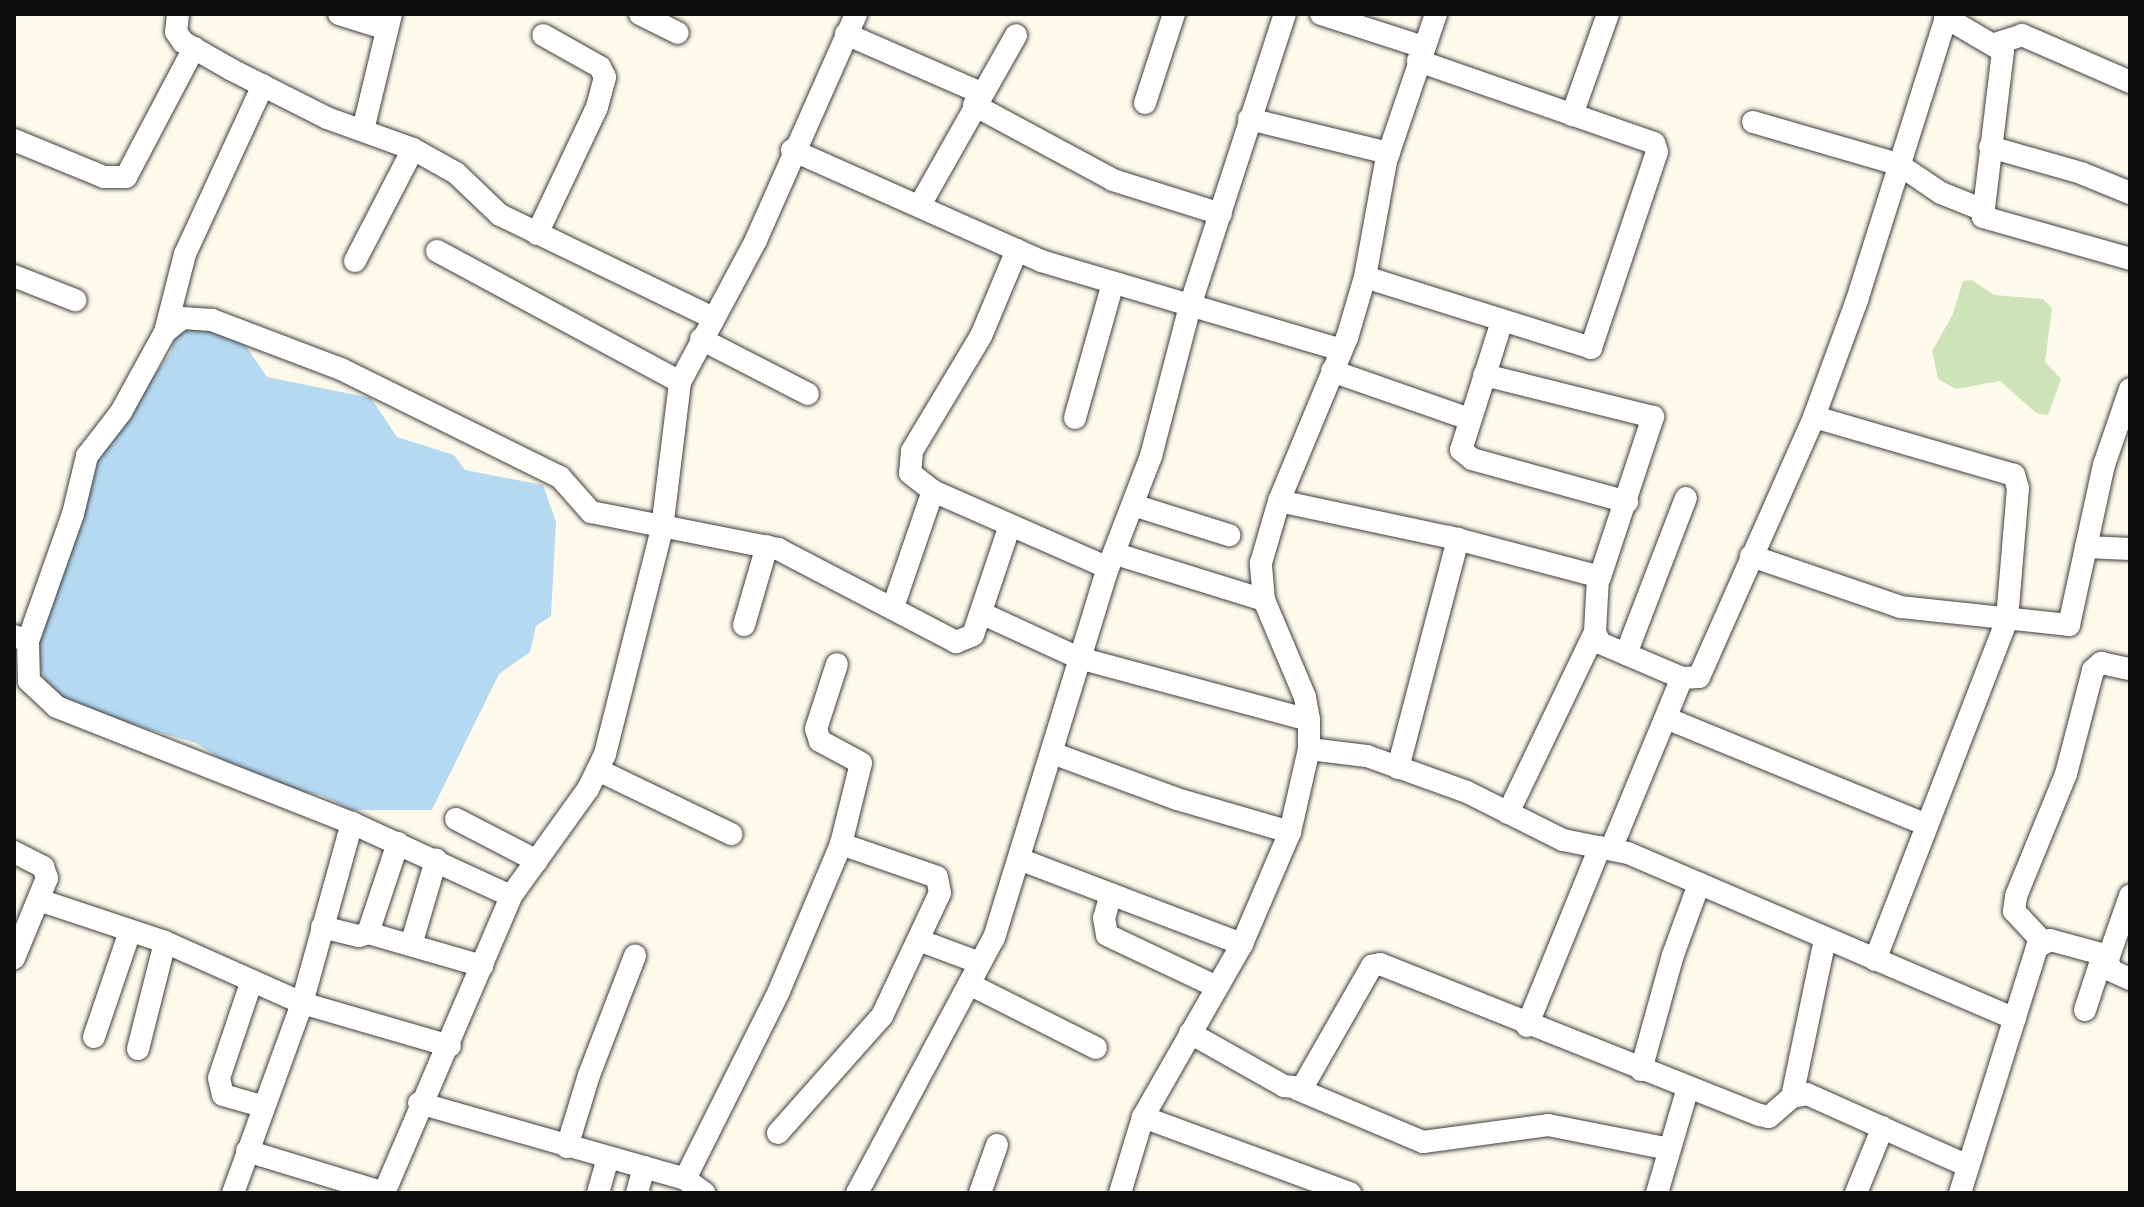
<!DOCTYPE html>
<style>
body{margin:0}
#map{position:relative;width:2144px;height:1207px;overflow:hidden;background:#fdfaeb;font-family:Georgia,serif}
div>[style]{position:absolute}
.green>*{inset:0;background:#cee4b8}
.water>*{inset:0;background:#b4d9f1}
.roads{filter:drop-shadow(0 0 2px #3e3e3e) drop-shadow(0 0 2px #3e3e3e)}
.minor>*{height:22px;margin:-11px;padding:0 11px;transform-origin:11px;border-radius:11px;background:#fff}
span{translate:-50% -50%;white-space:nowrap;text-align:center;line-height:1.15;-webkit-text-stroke:8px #fff;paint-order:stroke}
.frame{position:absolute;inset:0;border:16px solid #0b0b0b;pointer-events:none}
</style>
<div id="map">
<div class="green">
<i style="clip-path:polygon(1972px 280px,1994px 295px,2043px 299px,2052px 308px,2045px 362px,2061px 379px,2048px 415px,2036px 413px,2000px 381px,1956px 389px,1938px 379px,1932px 351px,1952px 316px,1963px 281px)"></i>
</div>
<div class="water">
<i style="clip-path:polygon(176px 326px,236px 331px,267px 377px,371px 398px,397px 437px,454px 455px,465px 470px,543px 485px,556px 522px,551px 616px,536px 626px,530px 652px,499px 674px,432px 810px,351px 810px,321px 795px,256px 782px,196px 743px,56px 703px,32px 651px,96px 459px,171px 352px)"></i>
</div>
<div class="roads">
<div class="minor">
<i style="left:178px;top:14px;width:18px;rotate:96deg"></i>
<i style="left:176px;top:32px;width:12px;rotate:55deg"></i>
<i style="left:183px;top:42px;width:56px;rotate:29.7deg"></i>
<i style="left:232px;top:70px;width:106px;rotate:26.8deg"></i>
<i style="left:327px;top:118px;width:91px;rotate:19.8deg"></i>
<i style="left:413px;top:149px;width:49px;rotate:29.2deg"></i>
<i style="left:456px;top:173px;width:61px;rotate:43.7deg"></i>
<i style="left:500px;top:215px;width:234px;rotate:25.8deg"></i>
<i style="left:339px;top:14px;width:50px;rotate:17.4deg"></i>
<i style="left:640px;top:14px;width:42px;rotate:26.6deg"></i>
<i style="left:1321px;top:14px;width:107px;rotate:17.9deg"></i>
<i style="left:1945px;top:17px;width:67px;rotate:30.4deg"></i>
<i style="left:2003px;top:51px;width:167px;rotate:96.9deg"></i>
<i style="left:1983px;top:217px;width:153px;rotate:15.9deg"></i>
<i style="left:846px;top:34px;width:147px;rotate:23.6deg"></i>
<i style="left:1995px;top:44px;width:28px;rotate:-18deg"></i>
<i style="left:2022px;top:35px;width:118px;rotate:23.5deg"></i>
<i style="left:1145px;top:103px;width:94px;rotate:-72deg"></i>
<i style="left:974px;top:105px;width:158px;rotate:28.3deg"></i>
<i style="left:1113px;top:180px;width:113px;rotate:17.5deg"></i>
<i style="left:1572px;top:115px;width:107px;rotate:-70.4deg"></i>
<i style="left:1249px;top:119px;width:144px;rotate:13.7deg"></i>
<i style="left:1753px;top:122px;width:151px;rotate:16.2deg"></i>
<i style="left:1898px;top:164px;width:52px;rotate:34deg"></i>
<i style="left:1941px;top:193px;width:43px;rotate:21.8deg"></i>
<i style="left:363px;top:130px;width:119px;rotate:-76.4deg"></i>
<i style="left:14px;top:140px;width:97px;rotate:22.3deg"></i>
<i style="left:104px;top:177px;width:22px"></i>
<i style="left:126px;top:177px;width:146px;rotate:-62.2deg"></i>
<i style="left:1990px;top:147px;width:95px;rotate:15.9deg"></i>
<i style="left:2081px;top:173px;width:53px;rotate:22.2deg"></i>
<i style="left:792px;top:150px;width:273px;rotate:24deg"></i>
<i style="left:1041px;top:261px;width:313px;rotate:16.5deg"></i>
<i style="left:920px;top:205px;width:195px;rotate:-60.5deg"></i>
<i style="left:537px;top:234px;width:140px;rotate:-64.7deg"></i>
<i style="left:597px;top:107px;width:31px;rotate:-75deg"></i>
<i style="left:605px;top:77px;width:11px;rotate:-117deg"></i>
<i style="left:600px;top:67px;width:65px;rotate:-150.7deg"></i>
<i style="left:1017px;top:250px;width:93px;rotate:112.7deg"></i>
<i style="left:981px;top:336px;width:134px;rotate:121deg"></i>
<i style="left:912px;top:451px;width:22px;rotate:95deg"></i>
<i style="left:910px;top:473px;width:29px;rotate:38deg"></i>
<i style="left:933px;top:491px;width:191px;rotate:23.7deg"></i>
<i style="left:437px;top:251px;width:276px;rotate:28.3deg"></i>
<i style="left:355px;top:261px;width:126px;rotate:-62.6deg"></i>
<i style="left:14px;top:276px;width:66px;rotate:21.5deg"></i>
<i style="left:1365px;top:277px;width:237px;rotate:17.4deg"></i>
<i style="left:1591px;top:348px;width:207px;rotate:-71.4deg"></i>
<i style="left:1657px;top:152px;width:9px;rotate:-108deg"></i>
<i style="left:1654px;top:143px;width:250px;rotate:-160.8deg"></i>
<i style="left:1502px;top:321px;width:135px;rotate:107.6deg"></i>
<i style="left:1461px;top:450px;width:14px;rotate:39deg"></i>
<i style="left:1472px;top:459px;width:161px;rotate:15.5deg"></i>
<i style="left:165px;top:332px;width:81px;rotate:-75.6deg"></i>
<i style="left:185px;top:254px;width:186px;rotate:-65.2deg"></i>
<i style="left:701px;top:339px;width:120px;rotate:27.2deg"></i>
<i style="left:1332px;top:371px;width:145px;rotate:19.3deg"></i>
<i style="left:1075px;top:418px;width:140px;rotate:-74.3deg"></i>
<i style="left:1279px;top:501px;width:174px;rotate:12deg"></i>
<i style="left:1449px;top:537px;width:156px;rotate:14.8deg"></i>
<i style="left:1600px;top:577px;width:169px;rotate:-71.7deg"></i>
<i style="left:1653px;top:417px;width:174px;rotate:-166deg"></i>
<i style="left:1133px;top:505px;width:101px;rotate:17.4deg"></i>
<i style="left:2086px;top:547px;width:44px;rotate:2.6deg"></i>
<i style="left:1116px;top:554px;width:155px;rotate:17.3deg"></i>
<i style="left:1751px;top:556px;width:158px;rotate:18.8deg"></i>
<i style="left:1901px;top:607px;width:169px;rotate:6.1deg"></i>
<i style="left:2069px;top:625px;width:164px;rotate:-77.7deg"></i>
<i style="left:2104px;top:465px;width:80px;rotate:-71.1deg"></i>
<i style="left:1598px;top:578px;width:54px;rotate:93.2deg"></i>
<i style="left:1595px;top:632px;width:12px;rotate:66deg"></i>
<i style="left:1600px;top:643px;width:89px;rotate:23.1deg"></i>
<i style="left:1682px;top:678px;width:17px;rotate:-3deg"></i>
<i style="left:1699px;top:677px;width:284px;rotate:-66.1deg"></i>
<i style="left:893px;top:607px;width:123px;rotate:-71deg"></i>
<i style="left:981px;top:613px;width:108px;rotate:24.7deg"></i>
<i style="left:1079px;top:658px;width:238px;rotate:15.1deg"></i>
<i style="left:744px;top:625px;width:82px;rotate:-73.8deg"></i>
<i style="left:14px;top:636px;width:15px;rotate:20deg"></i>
<i style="left:28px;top:641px;width:40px;rotate:88.6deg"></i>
<i style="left:29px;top:681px;width:38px;rotate:43deg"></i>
<i style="left:57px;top:707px;width:317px;rotate:21.5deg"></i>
<i style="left:352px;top:823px;width:175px;rotate:24.7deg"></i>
<i style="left:511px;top:896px;width:132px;rotate:-54.3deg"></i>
<i style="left:588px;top:789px;width:39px;rotate:-64deg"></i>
<i style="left:605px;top:754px;width:232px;rotate:-75.8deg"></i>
<i style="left:662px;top:529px;width:148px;rotate:-83deg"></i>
<i style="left:680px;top:382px;width:161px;rotate:-61.8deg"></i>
<i style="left:756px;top:240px;width:247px;rotate:-66.1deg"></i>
<i style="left:28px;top:641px;width:135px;rotate:-70.5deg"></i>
<i style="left:73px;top:514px;width:60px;rotate:-76.4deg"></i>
<i style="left:87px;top:456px;width:56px;rotate:-52.3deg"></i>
<i style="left:121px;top:412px;width:91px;rotate:-61.2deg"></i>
<i style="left:165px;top:332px;width:22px;rotate:-39deg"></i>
<i style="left:182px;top:318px;width:30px;rotate:4deg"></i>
<i style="left:212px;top:320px;width:138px;rotate:20.8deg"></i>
<i style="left:341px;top:369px;width:244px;rotate:26.3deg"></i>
<i style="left:560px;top:477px;width:47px;rotate:48.5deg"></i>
<i style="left:591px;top:512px;width:191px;rotate:11.2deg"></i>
<i style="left:778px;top:549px;width:201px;rotate:27.6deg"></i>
<i style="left:956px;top:642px;width:18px;rotate:-22deg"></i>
<i style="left:973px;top:635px;width:116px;rotate:-71.4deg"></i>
<i style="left:1626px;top:654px;width:167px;rotate:-69deg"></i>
<i style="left:1666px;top:718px;width:282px;rotate:22.3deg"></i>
<i style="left:1309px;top:749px;width:58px;rotate:6.9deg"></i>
<i style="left:1367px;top:756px;width:106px;rotate:19.8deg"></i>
<i style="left:1467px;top:792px;width:107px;rotate:26.6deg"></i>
<i style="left:1563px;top:840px;width:66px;rotate:11.3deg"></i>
<i style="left:1628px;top:853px;width:421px;rotate:23.2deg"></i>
<i style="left:1052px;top:753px;width:133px;rotate:20.2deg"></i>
<i style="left:1177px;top:799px;width:118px;rotate:16.3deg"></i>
<i style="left:1398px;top:768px;width:237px;rotate:-75.3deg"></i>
<i style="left:598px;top:770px;width:148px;rotate:25.7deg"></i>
<i style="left:1508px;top:813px;width:201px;rotate:-64.3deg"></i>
<i style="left:456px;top:819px;width:91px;rotate:27.4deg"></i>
<i style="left:1611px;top:849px;width:185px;rotate:-67.5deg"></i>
<i style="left:14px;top:852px;width:33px;rotate:27deg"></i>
<i style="left:43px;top:867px;width:12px;rotate:70deg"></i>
<i style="left:47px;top:878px;width:87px;rotate:112.4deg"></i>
<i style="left:1019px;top:859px;width:239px;rotate:20.9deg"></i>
<i style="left:1111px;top:894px;width:25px;rotate:106deg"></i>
<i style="left:1104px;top:918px;width:17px;rotate:80deg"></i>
<i style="left:1107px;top:935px;width:122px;rotate:25.3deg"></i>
<i style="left:39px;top:900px;width:133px;rotate:18.4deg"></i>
<i style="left:165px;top:942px;width:150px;rotate:24deg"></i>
<i style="left:302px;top:1003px;width:154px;rotate:16.2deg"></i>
<i style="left:322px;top:927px;width:38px;rotate:14deg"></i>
<i style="left:359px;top:936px;width:9px;rotate:-18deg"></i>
<i style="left:368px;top:933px;width:119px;rotate:16.1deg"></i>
<i style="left:368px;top:933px;width:95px;rotate:-71.6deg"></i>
<i style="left:921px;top:941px;width:63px;rotate:20.4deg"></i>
<i style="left:2042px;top:941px;width:41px;rotate:-133deg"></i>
<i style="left:2014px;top:911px;width:15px;rotate:-82deg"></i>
<i style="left:2016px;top:896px;width:132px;rotate:-67.7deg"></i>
<i style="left:2066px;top:774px;width:107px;rotate:-75.4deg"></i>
<i style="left:2093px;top:670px;width:11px;rotate:-41deg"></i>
<i style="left:2101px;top:663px;width:30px;rotate:12deg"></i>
<i style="left:411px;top:945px;width:89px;rotate:-73.6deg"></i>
<i style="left:2106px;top:958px;width:14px;rotate:65deg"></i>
<i style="left:2112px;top:971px;width:20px;rotate:24deg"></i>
<i style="left:1875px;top:960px;width:366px;rotate:-68.8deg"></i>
<i style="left:2007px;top:619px;width:131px;rotate:-85.2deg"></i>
<i style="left:2018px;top:488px;width:14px;rotate:-107deg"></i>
<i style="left:2014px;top:475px;width:208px;rotate:-163.8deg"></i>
<i style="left:1814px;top:417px;width:125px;rotate:-69.8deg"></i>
<i style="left:1857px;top:300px;width:300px;rotate:-72.5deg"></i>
<i style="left:251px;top:983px;width:100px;rotate:108.6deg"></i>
<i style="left:219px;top:1078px;width:17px;rotate:77deg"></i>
<i style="left:223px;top:1095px;width:40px;rotate:16deg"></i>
<i style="left:969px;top:984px;width:142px;rotate:26.7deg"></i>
<i style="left:2085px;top:1010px;width:55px;rotate:-71.9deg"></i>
<i style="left:1527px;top:1026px;width:193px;rotate:-67.8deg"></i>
<i style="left:1190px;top:1033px;width:108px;rotate:29.4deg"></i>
<i style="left:1284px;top:1086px;width:18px;rotate:6deg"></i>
<i style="left:1302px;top:1088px;width:141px;rotate:-60.2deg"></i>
<i style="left:1372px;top:966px;width:8px;rotate:-14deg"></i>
<i style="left:1380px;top:964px;width:409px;rotate:21.7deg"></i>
<i style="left:1760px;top:1115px;width:9px;rotate:13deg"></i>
<i style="left:1769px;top:1117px;width:30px;rotate:-41deg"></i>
<i style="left:1792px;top:1097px;width:15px;rotate:-11deg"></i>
<i style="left:1807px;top:1094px;width:176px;rotate:24.1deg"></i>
<i style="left:94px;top:1037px;width:112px;rotate:-71.2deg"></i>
<i style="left:138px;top:1049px;width:110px;rotate:-75.8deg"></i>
<i style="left:1641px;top:1070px;width:119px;rotate:-74.5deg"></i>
<i style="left:1673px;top:955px;width:76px;rotate:-69.9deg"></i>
<i style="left:1297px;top:1089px;width:137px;rotate:22.8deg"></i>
<i style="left:1423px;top:1142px;width:126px;rotate:-7.7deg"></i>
<i style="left:1548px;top:1125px;width:123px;rotate:11.2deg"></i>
<i style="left:1792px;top:1097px;width:161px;rotate:-78.2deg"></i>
<i style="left:419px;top:1103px;width:277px;rotate:15.9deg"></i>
<i style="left:685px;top:1179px;width:24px;rotate:36deg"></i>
<i style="left:1143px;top:1117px;width:221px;rotate:20.2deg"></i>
<i style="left:778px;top:1133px;width:157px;rotate:-48.4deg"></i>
<i style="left:882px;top:1016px;width:136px;rotate:-64.8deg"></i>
<i style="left:940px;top:893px;width:16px;rotate:-101deg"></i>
<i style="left:937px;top:877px;width:102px;rotate:-161deg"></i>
<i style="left:567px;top:1147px;width:75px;rotate:-73deg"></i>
<i style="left:589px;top:1075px;width:128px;rotate:-68.9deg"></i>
<i style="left:247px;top:1151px;width:143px;rotate:17deg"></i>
<i style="left:685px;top:1179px;width:210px;rotate:-63.4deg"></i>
<i style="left:779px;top:991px;width:160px;rotate:-67.1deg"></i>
<i style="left:841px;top:844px;width:83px;rotate:-76.1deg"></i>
<i style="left:861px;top:763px;width:47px;rotate:-151.8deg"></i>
<i style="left:820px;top:741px;width:13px;rotate:-108deg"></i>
<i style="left:816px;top:729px;width:68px;rotate:-72.1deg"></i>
<i style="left:233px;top:1193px;width:202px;rotate:-70deg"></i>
<i style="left:302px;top:1003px;width:187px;rotate:-74.5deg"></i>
<i style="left:384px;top:1193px;width:323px;rotate:-66.8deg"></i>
<i style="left:598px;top:1193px;width:36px;rotate:-74deg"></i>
<i style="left:637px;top:1193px;width:27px;rotate:-75deg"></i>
<i style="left:857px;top:1193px;width:289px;rotate:-61.8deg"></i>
<i style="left:994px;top:938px;width:387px;rotate:-72.9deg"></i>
<i style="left:1108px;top:568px;width:120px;rotate:-69deg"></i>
<i style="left:1151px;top:456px;width:155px;rotate:-75.4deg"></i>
<i style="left:1190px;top:306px;width:307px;rotate:-72deg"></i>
<i style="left:980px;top:1193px;width:51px;rotate:-70.5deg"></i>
<i style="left:1120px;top:1193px;width:79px;rotate:-73.2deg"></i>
<i style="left:1143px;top:1117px;width:199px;rotate:-60.2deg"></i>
<i style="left:1242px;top:944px;width:122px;rotate:-66.8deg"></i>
<i style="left:1290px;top:832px;width:85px;rotate:-77.1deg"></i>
<i style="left:1309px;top:749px;width:29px;rotate:-90deg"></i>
<i style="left:1309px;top:720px;width:23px;rotate:-100deg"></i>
<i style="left:1305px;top:697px;width:105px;rotate:-112.9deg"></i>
<i style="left:1264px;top:600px;width:37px;rotate:-95deg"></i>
<i style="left:1261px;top:563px;width:65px;rotate:-73.8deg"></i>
<i style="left:1279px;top:501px;width:177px;rotate:-67.4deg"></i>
<i style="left:1347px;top:338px;width:64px;rotate:-73.6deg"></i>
<i style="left:1365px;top:277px;width:118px;rotate:-79.7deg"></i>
<i style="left:1386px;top:161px;width:155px;rotate:-71.2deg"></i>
<i style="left:1657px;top:1193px;width:109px;rotate:-73.6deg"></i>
<i style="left:1856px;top:1193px;width:71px;rotate:-67.8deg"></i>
<i style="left:1960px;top:1193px;width:258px;rotate:-72.6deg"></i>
<i style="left:2037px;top:947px;width:15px;rotate:-28deg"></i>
<i style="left:2050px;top:940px;width:61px;rotate:15.2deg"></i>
<i style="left:2109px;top:956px;width:64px;rotate:-70.7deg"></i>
</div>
</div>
<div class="frame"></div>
</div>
